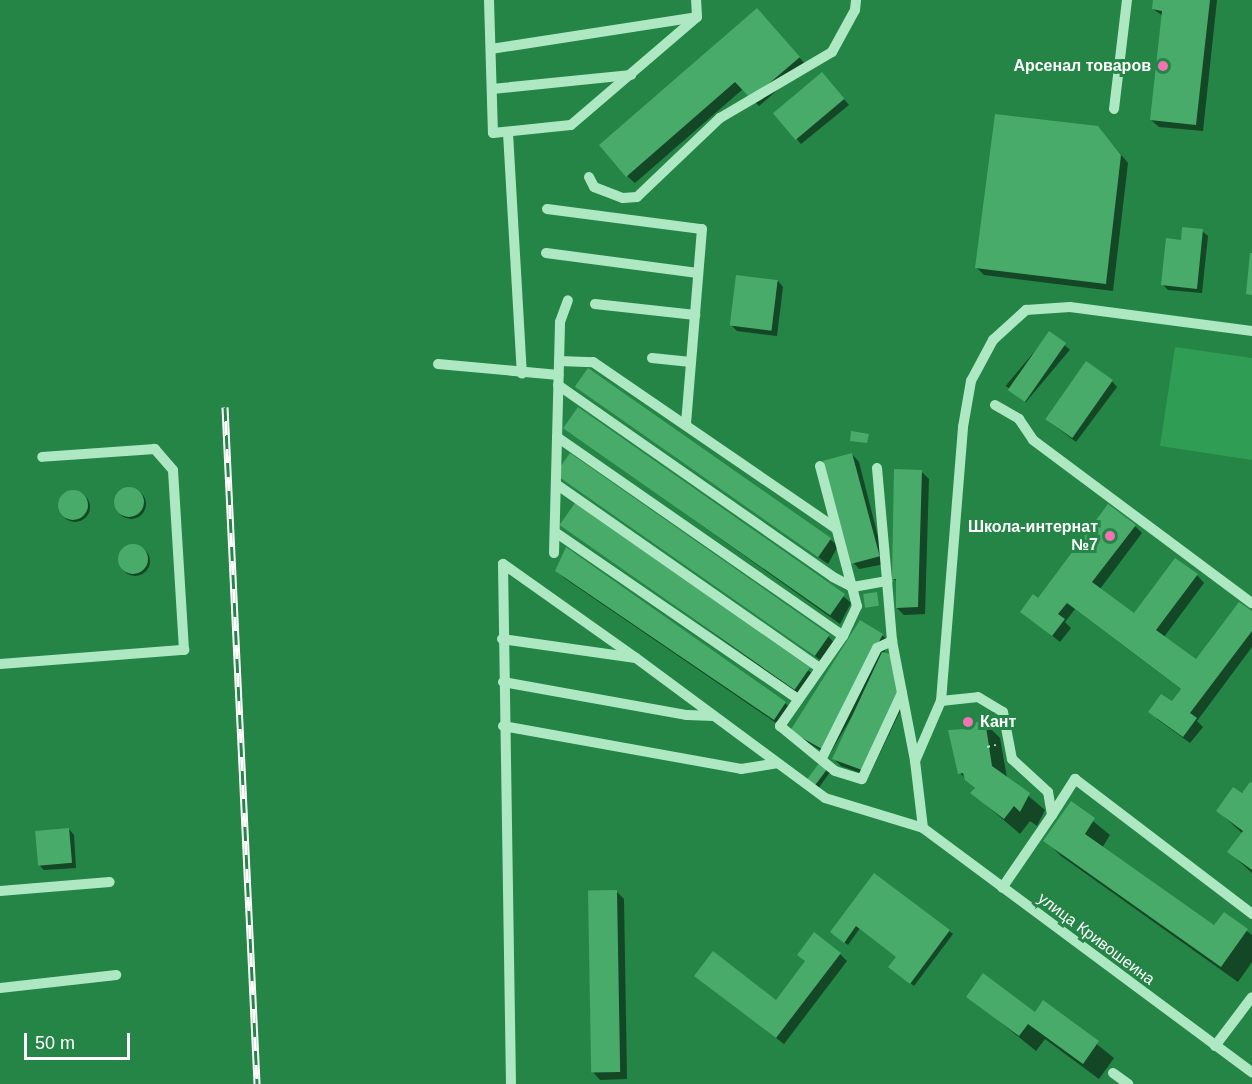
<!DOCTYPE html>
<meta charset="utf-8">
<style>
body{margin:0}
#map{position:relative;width:1252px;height:1084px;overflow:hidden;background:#248546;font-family:Arial,sans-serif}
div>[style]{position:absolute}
.green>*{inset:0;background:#2f9d54}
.shadow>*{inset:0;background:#0007;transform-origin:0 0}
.round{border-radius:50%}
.building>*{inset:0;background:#49ab6a;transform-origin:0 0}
.path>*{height:2px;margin-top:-1px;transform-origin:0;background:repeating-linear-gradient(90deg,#aee8c2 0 3px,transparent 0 7.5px)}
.minor>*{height:10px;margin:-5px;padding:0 5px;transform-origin:5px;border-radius:5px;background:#aee8c2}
.rail>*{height:7px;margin-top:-3.5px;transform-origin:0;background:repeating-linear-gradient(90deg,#248546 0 14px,#fff 0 28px);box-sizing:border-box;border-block:2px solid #fff}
.dots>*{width:16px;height:16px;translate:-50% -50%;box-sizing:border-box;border:3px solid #248546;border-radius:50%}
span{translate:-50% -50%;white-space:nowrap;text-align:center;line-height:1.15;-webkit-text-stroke:6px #248546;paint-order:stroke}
.poi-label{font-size:16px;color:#fff;font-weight:700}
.right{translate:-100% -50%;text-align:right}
.left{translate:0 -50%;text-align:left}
.street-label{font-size:16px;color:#fff}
.scale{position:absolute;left:24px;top:1033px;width:106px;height:27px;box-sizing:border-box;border:3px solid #fff;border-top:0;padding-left:8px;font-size:18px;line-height:21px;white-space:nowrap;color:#fff;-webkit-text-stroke:4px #248546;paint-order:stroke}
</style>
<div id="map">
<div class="green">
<i style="clip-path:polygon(1175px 347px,1252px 358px,1252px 460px,1160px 446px)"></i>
</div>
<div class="shadow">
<i style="clip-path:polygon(1154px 0,1217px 0,1203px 131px,1159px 127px,1151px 120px,1163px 16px,1153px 9px)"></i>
<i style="clip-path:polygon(764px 17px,806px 65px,759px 106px,743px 89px,635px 183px,627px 176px)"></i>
<i style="clip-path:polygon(827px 79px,849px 105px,801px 144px,775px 113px)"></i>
<i style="clip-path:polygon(1098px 127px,1128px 163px,1113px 291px,984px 275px,977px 268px)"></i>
<i style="clip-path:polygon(1202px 231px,1208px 236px,1202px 293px,1168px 290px,1163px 285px,1182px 242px)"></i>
<i style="clip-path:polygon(778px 281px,783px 287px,777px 336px,737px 331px,732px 326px)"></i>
<i style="left:1050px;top:333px;width:26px;height:69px;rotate:40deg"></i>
<i style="clip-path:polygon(1112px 381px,1117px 387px,1076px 442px,1051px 423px)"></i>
<i style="clip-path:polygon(574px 384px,830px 539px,838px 546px,828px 564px)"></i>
<i style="clip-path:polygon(569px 431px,843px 596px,851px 603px,840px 624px)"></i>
<i style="clip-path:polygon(852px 454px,859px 462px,885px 564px,859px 569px,852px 561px)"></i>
<i style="clip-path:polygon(922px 472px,929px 479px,925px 614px,904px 615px,897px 608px,898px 583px,893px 578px)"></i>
<i style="clip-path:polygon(566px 477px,828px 636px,835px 644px,823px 662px)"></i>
<i class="round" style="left:116px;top:489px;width:30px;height:30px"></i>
<i class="round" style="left:60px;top:492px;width:30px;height:30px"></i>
<i style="clip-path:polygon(1135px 526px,1142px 533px,1100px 589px,1134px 615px,1197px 575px,1204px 583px,1164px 637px,1197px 662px,1252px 613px,1252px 647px,1197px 721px,1203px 727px,1190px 743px,1157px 719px,1182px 690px,1075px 609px,1065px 622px,1071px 628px,1060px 642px,1022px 612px)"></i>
<i style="clip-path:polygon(565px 527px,808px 670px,816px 677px,801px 696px)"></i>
<i class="round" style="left:120px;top:546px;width:30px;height:30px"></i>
<i style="clip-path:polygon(566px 549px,785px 703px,793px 711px,782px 727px,564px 578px,556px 570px)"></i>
<i style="clip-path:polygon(882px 635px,890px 642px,883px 654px,907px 697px,869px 776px,841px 766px,834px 759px,857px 708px,829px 755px,799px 738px)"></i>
<i style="clip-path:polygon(972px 720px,976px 724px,984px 722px,1000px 738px,1007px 778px,1045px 810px,1037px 826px,1030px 821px,1020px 834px,972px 793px,976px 789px,960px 773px)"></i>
<i style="clip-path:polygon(820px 764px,830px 772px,818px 789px,812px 785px)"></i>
<i style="clip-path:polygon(1252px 785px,1252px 873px,1229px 852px,1243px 834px,1218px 811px)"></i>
<i style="clip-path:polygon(1071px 803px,1110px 835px,1102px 848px,1215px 927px,1224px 914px,1252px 935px,1252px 962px,1238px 982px,1061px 856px,1045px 840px)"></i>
<i style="clip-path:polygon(69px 829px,74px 835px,76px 868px,44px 870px,39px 865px)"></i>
<i style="clip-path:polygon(875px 875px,953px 934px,914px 986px,893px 970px,898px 957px,860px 928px,848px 945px,835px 935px)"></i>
<i style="clip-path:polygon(616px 891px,624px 899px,627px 1079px,600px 1080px,593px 1072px)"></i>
<i style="clip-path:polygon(840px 954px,847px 961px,784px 1044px,704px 983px,777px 1002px,806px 962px,799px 955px)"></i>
<i style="clip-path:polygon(968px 996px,1035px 1014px,1044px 1002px,1114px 1058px,1099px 1079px,1045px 1039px,1036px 1051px)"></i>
</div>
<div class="building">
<i style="clip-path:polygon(1153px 0,1210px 0,1196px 125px,1150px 120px,1162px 11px,1152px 9px)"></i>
<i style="clip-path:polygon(757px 8px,800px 57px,751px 99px,735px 82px,626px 177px,599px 145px)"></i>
<i style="left:822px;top:72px;width:35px;height:64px;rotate:50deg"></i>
<i style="clip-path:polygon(995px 114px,1098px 126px,1121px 155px,1106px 284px,975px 268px)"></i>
<i style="clip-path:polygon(1182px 227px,1203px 229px,1197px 289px,1161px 285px,1166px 238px,1181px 240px)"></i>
<i style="clip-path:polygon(1250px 253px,1252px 253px,1252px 295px,1246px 294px)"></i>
<i style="left:736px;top:275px;width:42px;height:51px;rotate:7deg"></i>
<i style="left:1049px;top:331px;width:21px;height:72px;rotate:35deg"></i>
<i style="left:1086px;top:361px;width:33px;height:71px;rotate:35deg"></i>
<i style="left:588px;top:368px;width:297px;height:23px;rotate:35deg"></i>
<i style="left:578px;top:407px;width:326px;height:26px;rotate:35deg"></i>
<i style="clip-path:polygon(851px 431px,869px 434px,867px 443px,850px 441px)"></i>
<i style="left:570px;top:453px;width:317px;height:26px;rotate:35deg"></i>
<i style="left:852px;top:453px;width:107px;height:30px;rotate:75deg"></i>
<i style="clip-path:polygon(894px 469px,922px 470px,918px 607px,896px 608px,896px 579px,892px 579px)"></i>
<i class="round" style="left:114px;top:487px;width:30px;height:30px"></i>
<i class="round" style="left:58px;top:490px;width:30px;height:30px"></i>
<i style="left:575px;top:503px;width:287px;height:27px;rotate:35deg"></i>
<i style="clip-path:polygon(1108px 504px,1136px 525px,1092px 582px,1134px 613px,1175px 558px,1198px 574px,1156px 630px,1196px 659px,1239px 602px,1252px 611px,1252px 631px,1190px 713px,1197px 718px,1183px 737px,1148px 712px,1161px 694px,1172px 701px,1181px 689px,1067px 603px,1058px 614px,1065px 619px,1052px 636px,1020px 612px,1033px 594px,1038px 598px)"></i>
<i class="round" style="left:118px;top:544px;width:30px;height:30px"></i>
<i style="clip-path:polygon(566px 547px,786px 702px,774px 720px,555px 571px)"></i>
<i style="left:877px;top:592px;width:14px;height:14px;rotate:82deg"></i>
<i style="clip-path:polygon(860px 620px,883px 634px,822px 749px,790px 731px)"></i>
<i style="clip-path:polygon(882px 652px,890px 654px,901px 688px,862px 770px,832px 759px)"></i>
<i style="clip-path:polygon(973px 718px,974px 723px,985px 720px,992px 766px,1030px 793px,1020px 812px,1014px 806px,1004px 819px,970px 793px,975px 788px,965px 780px,963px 773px,958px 774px,948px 730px,965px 729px,963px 720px)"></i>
<i style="left:820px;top:762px;width:10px;height:24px;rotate:37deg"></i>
<i style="clip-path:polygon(1250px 782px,1252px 783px,1252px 870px,1227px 852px,1243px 831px,1216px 811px,1233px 787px,1242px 793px)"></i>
<i style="clip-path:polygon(1071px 801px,1095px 818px,1085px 834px,1214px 925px,1224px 912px,1248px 929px,1221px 967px,1043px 841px)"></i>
<i style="left:69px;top:828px;width:35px;height:34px;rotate:85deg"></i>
<i style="clip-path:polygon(874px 873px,950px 930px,910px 984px,888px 967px,896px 957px,856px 926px,844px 943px,830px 932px)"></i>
<i style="left:617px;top:890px;width:182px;height:29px;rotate:89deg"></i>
<i style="clip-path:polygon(814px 932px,841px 953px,776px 1038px,694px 976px,713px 951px,776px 1000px,805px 961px,797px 955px)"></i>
<i style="clip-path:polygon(983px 973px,1035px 1012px,1043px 1000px,1099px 1041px,1083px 1064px,1028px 1024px,1019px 1036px,966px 997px)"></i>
</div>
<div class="path">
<i style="left:987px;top:747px;width:9px;rotate:-13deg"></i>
</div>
<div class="minor">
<i style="left:489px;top:0;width:133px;rotate:88.3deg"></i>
<i style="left:493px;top:133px;width:78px;rotate:-5.9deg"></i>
<i style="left:571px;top:125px;width:166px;rotate:-40.6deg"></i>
<i style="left:697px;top:17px;width:17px;rotate:-93deg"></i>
<i style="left:491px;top:49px;width:208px;rotate:-8.8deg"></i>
<i style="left:492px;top:89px;width:140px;rotate:-5.8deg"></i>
<i style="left:1114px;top:109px;width:110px;rotate:-83.2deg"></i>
<i style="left:508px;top:133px;width:241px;rotate:86.7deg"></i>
<i style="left:589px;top:177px;width:11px;rotate:63deg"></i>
<i style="left:594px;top:187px;width:31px;rotate:21deg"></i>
<i style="left:623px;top:198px;width:14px;rotate:-4deg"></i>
<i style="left:637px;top:197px;width:115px;rotate:-43.6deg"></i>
<i style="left:720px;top:118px;width:130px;rotate:-30.5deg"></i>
<i style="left:832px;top:52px;width:48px;rotate:-61.3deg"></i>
<i style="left:855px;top:10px;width:10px;rotate:-84deg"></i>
<i style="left:547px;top:209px;width:156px;rotate:7.4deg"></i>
<i style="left:702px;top:229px;width:195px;rotate:94.7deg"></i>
<i style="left:546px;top:253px;width:153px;rotate:7.5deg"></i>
<i style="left:595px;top:304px;width:101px;rotate:6.3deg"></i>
<i style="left:652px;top:358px;width:39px;rotate:6deg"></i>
<i style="left:559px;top:361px;width:34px;rotate:2deg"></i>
<i style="left:593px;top:362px;width:293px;rotate:34.4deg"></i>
<i style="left:438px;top:364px;width:121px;rotate:5.2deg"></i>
<i style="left:558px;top:385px;width:335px;rotate:34.9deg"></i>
<i style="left:833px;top:577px;width:22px;rotate:27deg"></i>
<i style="left:853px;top:587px;width:35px;rotate:-10deg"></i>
<i style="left:887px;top:581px;width:60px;rotate:85.2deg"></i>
<i style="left:892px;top:641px;width:122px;rotate:79.1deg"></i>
<i style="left:995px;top:405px;width:28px;rotate:30deg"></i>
<i style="left:1019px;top:419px;width:25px;rotate:56deg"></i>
<i style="left:1033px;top:440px;width:273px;rotate:36.7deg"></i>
<i style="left:557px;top:437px;width:348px;rotate:34.8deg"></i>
<i style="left:820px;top:466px;width:145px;rotate:75.2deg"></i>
<i style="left:857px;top:606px;width:33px;rotate:115deg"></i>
<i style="left:843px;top:636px;width:110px;rotate:125deg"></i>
<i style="left:780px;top:726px;width:71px;rotate:39.3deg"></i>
<i style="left:835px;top:771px;width:28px;rotate:17deg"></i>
<i style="left:862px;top:779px;width:95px;rotate:-65.1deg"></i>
<i style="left:877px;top:468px;width:113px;rotate:84.9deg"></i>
<i style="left:556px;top:484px;width:322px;rotate:34.9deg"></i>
<i style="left:555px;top:532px;width:295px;rotate:34.5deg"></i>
<i style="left:554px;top:553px;width:231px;rotate:-88.5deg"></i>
<i style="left:560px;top:322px;width:23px;rotate:-70deg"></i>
<i style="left:503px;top:564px;width:520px;rotate:89.12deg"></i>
<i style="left:502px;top:639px;width:135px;rotate:8.1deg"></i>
<i style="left:636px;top:658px;width:163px;rotate:-144.7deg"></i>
<i style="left:636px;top:658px;width:235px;rotate:36.5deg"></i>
<i style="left:825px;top:798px;width:102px;rotate:17deg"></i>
<i style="left:923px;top:828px;width:410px;rotate:36.6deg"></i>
<i style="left:0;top:664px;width:185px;rotate:-4.4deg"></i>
<i style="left:184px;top:650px;width:180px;rotate:-93.5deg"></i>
<i style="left:173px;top:470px;width:28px;rotate:-131deg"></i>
<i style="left:155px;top:449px;width:113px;rotate:176deg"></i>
<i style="left:503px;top:682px;width:187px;rotate:10.2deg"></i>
<i style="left:687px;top:715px;width:27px;rotate:2deg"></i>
<i style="left:941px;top:701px;width:37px;rotate:-6deg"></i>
<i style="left:978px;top:697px;width:29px;rotate:31deg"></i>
<i style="left:1003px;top:712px;width:48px;rotate:79.2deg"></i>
<i style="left:1012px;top:759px;width:49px;rotate:42.5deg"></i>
<i style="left:1048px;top:792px;width:23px;rotate:80deg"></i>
<i style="left:1052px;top:815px;width:88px;rotate:124.4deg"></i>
<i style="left:503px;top:726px;width:242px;rotate:10.2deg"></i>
<i style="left:741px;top:769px;width:36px;rotate:-9deg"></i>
<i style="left:822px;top:758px;width:123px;rotate:-63.4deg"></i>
<i style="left:877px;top:648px;width:17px;rotate:-25deg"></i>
<i style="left:1052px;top:815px;width:43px;rotate:-57.4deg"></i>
<i style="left:1075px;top:779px;width:223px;rotate:37.3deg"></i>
<i style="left:923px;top:828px;width:67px;rotate:-96.8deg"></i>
<i style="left:915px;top:761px;width:65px;rotate:-66.6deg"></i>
<i style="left:941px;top:701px;width:275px;rotate:-85.4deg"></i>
<i style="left:963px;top:427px;width:47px;rotate:-80.1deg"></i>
<i style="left:971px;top:381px;width:47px;rotate:-61.8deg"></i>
<i style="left:993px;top:340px;width:45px;rotate:-42.3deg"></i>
<i style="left:1026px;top:310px;width:44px;rotate:-3.9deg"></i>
<i style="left:1070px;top:307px;width:184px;rotate:7.5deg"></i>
<i style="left:0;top:891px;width:110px;rotate:-4.7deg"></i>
<i style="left:0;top:988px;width:117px;rotate:-6.4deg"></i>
<i style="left:1215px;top:1046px;width:61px;rotate:-52.9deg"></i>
<i style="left:1113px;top:1073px;width:19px;rotate:36deg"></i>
</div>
<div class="rail">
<i style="left:225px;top:407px;width:678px;rotate:87.29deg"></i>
</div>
<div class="dots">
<i style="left:1163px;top:66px;background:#f372b3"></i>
<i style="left:1110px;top:536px;background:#f372b3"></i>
<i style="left:968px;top:722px;background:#f372b3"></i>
</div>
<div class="poi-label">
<span class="right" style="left:1151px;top:66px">Арсенал товаров</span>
<span class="right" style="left:1098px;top:536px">Школа-интернат<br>№7</span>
<span class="left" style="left:980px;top:722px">Кант</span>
</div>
<div class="street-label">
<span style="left:1096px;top:939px;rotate:37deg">улица Кривошеина</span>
</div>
<div class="scale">50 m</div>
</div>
